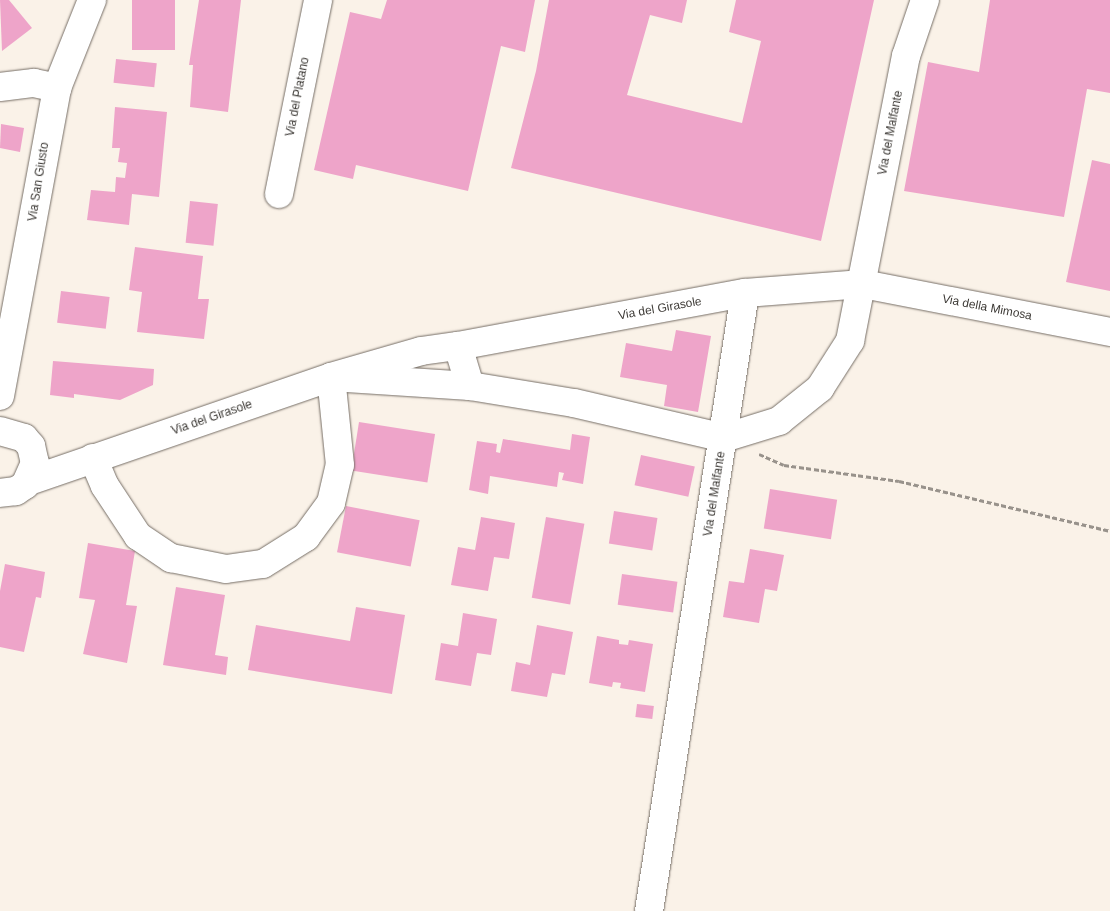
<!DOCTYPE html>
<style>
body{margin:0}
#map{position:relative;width:1110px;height:911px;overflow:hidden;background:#faf2e8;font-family:Helvetica,sans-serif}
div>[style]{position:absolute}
.building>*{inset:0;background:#eea4c9;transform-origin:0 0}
.path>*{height:3px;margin-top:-1.5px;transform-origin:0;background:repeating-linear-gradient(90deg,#98928b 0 5px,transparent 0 7.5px)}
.roads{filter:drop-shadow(0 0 1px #766e66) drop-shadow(0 0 1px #766e66)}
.minor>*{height:28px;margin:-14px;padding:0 14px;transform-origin:14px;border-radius:14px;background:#fff}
span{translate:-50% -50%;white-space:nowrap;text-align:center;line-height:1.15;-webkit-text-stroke:4.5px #fff;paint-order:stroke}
.street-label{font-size:12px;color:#3c3935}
</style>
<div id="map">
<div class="building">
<i style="clip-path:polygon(0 0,9px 0,32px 28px,2px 51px)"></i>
<i style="left:132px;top:0;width:43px;height:50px"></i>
<i style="clip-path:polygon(199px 0,241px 0,228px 112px,190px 107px,193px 65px,189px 65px)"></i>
<i style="clip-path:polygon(387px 0,535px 0,525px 52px,501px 46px,468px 191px,356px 165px,353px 179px,314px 170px,350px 12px,381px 19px)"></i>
<i style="clip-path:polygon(549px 0,687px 0,682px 23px,650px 15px,627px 95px,742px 123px,761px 41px,729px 32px,736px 0,874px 0,821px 241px,511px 168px,536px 71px)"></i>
<i style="clip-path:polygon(990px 0,1110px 0,1110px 93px,1087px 89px,1064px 217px,904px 191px,928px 62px,979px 72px)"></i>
<i style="left:116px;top:59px;width:41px;height:24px;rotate:6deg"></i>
<i style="clip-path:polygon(115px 107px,167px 112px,159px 197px,132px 194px,129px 225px,87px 220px,91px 190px,115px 192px,116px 177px,125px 178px,127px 163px,118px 162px,120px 148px,112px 148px)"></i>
<i style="clip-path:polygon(1px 124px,24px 128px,20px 152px,0 148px)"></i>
<i style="clip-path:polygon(1092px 160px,1110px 164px,1110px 291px,1066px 282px)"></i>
<i style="left:190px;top:201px;width:28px;height:42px;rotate:6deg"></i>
<i style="clip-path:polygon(135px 247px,203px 256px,198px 299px,209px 299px,204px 339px,137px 332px,142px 292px,129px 290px)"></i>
<i style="left:61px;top:291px;width:49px;height:32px;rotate:7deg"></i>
<i style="clip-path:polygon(676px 330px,711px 336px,698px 412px,664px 406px,667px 385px,620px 377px,626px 343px,672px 351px)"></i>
<i style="clip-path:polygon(53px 361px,154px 369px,153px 385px,120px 400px,74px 394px,74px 398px,50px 395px)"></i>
<i style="left:359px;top:422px;width:77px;height:49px;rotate:9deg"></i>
<i style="clip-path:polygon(572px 434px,590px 437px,583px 484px,562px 480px,564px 473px,559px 472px,557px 487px,490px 476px,488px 494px,469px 490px,477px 441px,497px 444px,496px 452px,500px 453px,503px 439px,570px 450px)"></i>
<i style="left:641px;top:455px;width:55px;height:31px;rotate:12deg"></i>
<i style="left:770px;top:489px;width:68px;height:40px;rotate:9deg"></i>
<i style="left:346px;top:506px;width:75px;height:47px;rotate:11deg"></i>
<i style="left:614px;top:511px;width:44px;height:33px;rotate:9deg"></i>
<i style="clip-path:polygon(481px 517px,515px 523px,509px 559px,494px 557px,488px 591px,451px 585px,458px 547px,475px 550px)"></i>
<i style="left:546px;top:517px;width:39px;height:82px;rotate:10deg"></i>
<i style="clip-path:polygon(88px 543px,135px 551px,126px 605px,137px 606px,127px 663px,83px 654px,95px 600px,79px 598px)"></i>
<i style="clip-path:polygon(750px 549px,784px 555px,777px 591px,765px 589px,759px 623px,723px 617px,729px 581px,744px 583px)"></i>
<i style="clip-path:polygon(5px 564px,45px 572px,41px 598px,36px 597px,24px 652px,0 647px,0 591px)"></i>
<i style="left:622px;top:574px;width:56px;height:31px;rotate:8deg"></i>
<i style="clip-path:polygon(176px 587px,225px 595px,215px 655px,228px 657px,226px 675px,163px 665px)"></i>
<i style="clip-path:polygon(356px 607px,405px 615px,392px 694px,248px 670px,256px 625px,350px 641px)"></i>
<i style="clip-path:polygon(463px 613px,497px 619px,491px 655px,477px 653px,471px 686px,435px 680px,441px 643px,458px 646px)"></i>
<i style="clip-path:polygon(537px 625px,573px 632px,565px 675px,552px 673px,547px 697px,511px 691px,516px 662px,530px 665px)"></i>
<i style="clip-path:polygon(597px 636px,619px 640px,619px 644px,628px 645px,629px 640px,653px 644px,645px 692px,620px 688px,621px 683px,613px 682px,612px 687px,589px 683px)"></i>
<i style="left:637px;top:704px;width:17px;height:13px;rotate:7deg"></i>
</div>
<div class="path">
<i style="left:759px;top:454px;width:27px;rotate:24deg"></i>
<i style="left:784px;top:465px;width:116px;rotate:7.9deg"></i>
<i style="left:899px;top:481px;width:217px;rotate:13.3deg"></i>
</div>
<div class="roads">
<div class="minor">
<i style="left:0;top:87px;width:34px;rotate:-7deg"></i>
<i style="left:34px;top:83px;width:24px;rotate:12deg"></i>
<i style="left:279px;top:194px;width:198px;rotate:-78.6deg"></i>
<i style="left:458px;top:346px;width:292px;rotate:-10.5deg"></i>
<i style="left:745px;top:293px;width:118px;rotate:-4.4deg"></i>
<i style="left:863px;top:284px;width:252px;rotate:11deg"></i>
<i style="left:470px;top:386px;width:105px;rotate:9.3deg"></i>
<i style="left:574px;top:403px;width:154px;rotate:13.1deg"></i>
<i style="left:0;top:396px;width:313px;rotate:-79.5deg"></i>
<i style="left:57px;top:88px;width:95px;rotate:-68.3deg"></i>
<i style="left:0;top:431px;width:25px;rotate:16deg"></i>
<i style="left:24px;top:438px;width:11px;rotate:49deg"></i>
<i style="left:31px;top:446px;width:17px;rotate:77deg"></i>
<i style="left:35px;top:463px;width:24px;rotate:114deg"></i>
<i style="left:25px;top:485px;width:11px;rotate:146deg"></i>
<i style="left:16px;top:491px;width:16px;rotate:173deg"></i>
<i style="left:724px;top:438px;width:58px;rotate:-17.2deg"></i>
<i style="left:779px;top:421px;width:53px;rotate:-38.8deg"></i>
<i style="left:820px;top:388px;width:56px;rotate:-57.4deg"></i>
<i style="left:850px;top:341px;width:290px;rotate:-78.9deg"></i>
<i style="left:906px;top:56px;width:59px;rotate:-71.3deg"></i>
<i style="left:93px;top:458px;width:30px;rotate:67deg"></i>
<i style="left:105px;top:486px;width:60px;rotate:56.6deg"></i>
<i style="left:138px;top:536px;width:40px;rotate:34deg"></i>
<i style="left:171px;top:558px;width:56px;rotate:11.3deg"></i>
<i style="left:226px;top:569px;width:37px;rotate:-8deg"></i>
<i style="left:263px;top:564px;width:51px;rotate:-32.1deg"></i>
<i style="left:306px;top:537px;width:42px;rotate:-53.7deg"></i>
<i style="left:331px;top:503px;width:39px;rotate:-77deg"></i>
<i style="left:340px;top:465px;width:88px;rotate:-95.8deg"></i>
<i style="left:29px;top:481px;width:319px;rotate:-19deg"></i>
<i style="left:331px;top:377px;width:94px;rotate:-16.1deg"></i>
<i style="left:421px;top:351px;width:37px;rotate:-8deg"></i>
<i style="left:458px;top:346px;width:42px;rotate:73.3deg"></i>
<i style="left:470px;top:386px;width:139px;rotate:-176.3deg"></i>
<i style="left:649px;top:911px;width:625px;rotate:-81.17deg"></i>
</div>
</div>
<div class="street-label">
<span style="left:298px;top:97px;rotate:-79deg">Via del Platano</span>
<span style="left:891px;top:133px;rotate:-79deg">Via del Malfante</span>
<span style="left:39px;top:182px;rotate:-81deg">Via San Giusto</span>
<span style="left:987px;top:308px;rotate:11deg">Via della Mimosa</span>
<span style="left:660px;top:309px;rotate:-10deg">Via del Girasole</span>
<span style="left:212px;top:418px;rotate:-19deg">Via del Girasole</span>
<span style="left:715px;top:494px;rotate:-81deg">Via del Malfante</span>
</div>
</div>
